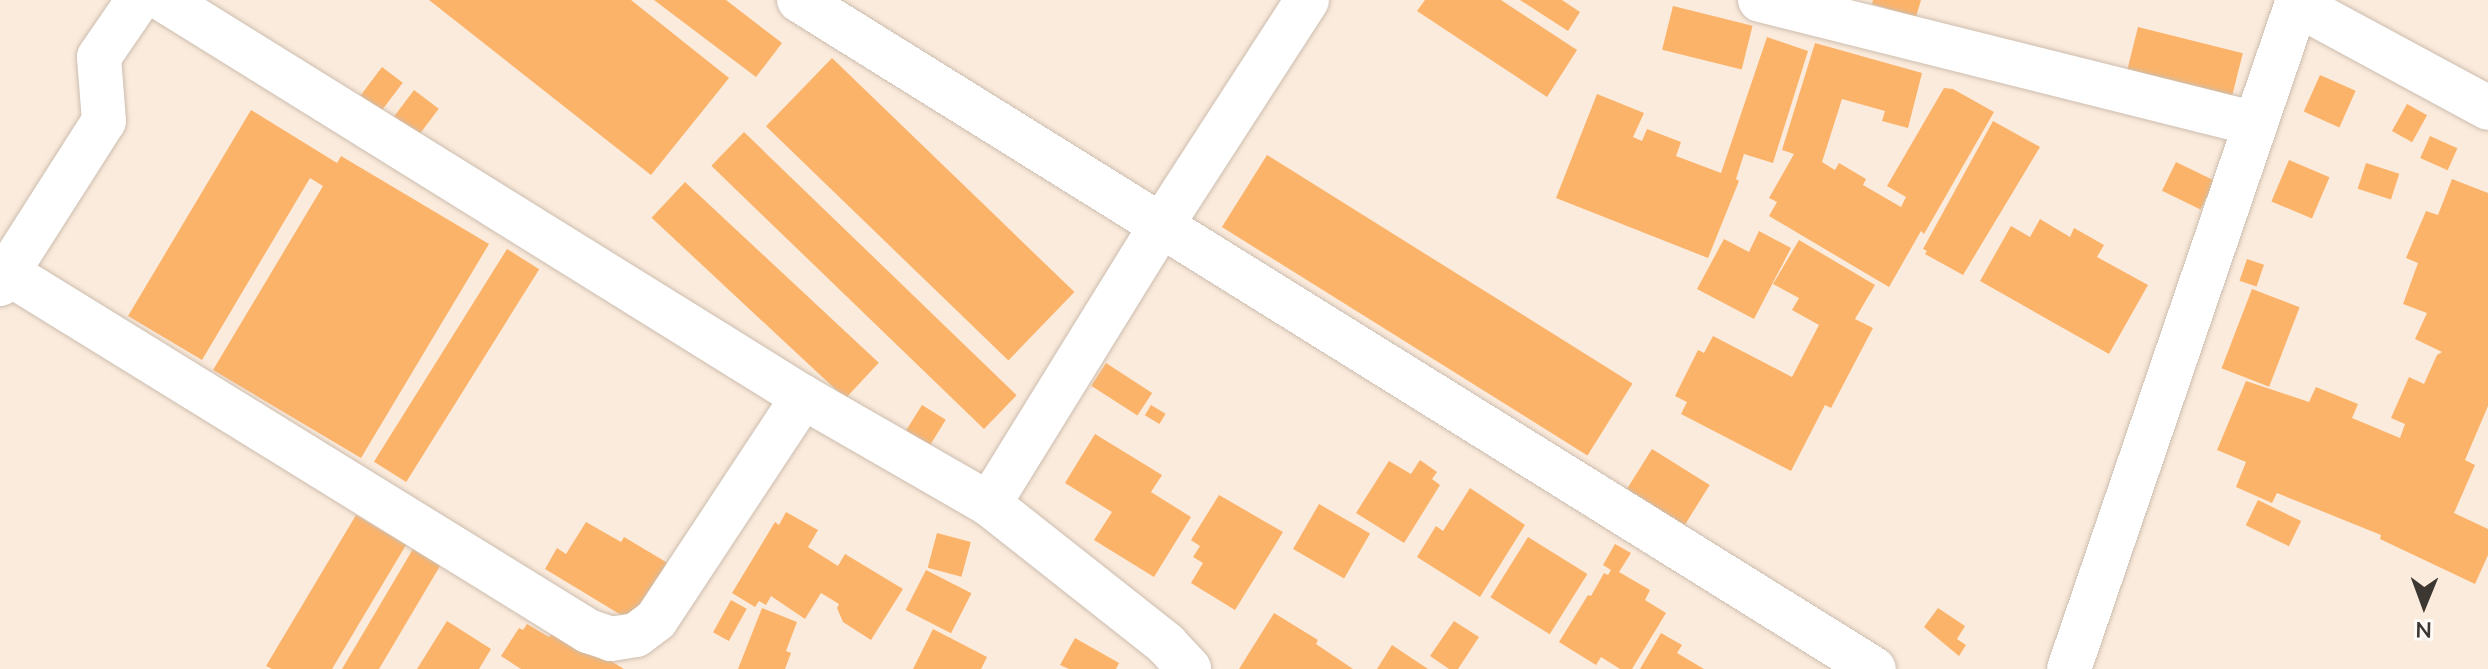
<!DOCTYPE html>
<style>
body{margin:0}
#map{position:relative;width:2488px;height:669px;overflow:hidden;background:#fbebdc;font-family:"Nunito Sans",sans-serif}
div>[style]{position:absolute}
.building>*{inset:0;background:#fbb36a;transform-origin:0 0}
.roads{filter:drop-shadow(0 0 2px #ccbdaf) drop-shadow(0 0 2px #ccbdaf)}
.minor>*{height:44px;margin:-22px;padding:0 22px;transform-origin:22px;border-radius:22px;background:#fff}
span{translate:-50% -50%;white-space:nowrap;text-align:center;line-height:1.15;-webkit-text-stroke:6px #fefaf8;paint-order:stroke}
.north{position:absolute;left:2384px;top:565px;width:80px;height:80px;-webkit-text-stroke:6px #fefaf8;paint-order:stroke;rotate:181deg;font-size:22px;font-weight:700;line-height:32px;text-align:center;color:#3d3731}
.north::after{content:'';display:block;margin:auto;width:28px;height:36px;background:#3d3731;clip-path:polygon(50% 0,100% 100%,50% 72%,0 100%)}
</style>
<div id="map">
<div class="building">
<i style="clip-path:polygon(429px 0,631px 0,729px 78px,651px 175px)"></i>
<i style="clip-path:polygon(654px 0,726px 0,782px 43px,756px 77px)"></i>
<i style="clip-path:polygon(1425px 0,1501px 0,1577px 50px,1547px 97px,1417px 11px)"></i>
<i style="clip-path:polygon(1520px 0,1562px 0,1580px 12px,1568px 31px)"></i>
<i style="clip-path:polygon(1873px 0,1921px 0,1916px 17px,1872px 4px)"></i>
<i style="left:1673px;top:6px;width:82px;height:45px;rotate:14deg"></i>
<i style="left:2138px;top:27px;width:108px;height:44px;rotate:14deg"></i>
<i style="clip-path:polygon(1767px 37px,1808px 51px,1773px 163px,1744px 154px,1736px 179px,1739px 181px,1708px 258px,1556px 198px,1597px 94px,1644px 113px,1633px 137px,1642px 141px,1647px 129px,1681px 142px,1676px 156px,1721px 173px)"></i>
<i style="clip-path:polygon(1815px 43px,1922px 73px,1908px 128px,1882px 121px,1885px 111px,1842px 99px,1822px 162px,1835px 170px,1839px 163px,1866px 179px,1863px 185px,1901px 207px,1906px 197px,1887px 186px,1944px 88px,1953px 89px,1994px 112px,1924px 234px,1921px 231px,1889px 287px,1769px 216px,1777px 202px,1769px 198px,1794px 154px,1782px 150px)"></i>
<i style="left:832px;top:58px;width:337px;height:95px;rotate:44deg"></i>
<i style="left:382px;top:67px;width:26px;height:40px;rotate:37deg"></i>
<i style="left:2320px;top:75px;width:39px;height:40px;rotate:24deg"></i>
<i style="left:414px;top:90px;width:31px;height:39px;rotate:37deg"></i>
<i style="left:2407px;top:104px;width:23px;height:31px;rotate:29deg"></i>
<i style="clip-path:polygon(251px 110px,337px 163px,341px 156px,489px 244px,361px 458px,213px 370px,323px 186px,310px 178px,202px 360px,128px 316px)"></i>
<i style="clip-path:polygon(1993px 121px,2040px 147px,1963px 275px,1925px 254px,1927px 251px,1923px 249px)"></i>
<i style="left:744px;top:132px;width:379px;height:47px;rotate:44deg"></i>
<i style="left:2430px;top:136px;width:30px;height:24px;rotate:24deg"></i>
<i style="left:1267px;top:155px;width:431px;height:85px;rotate:32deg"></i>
<i style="left:2289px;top:160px;width:44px;height:45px;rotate:23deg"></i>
<i style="left:2176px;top:162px;width:43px;height:32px;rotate:26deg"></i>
<i style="left:2366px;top:163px;width:35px;height:27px;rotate:18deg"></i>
<i style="clip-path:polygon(2452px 179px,2488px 193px,2488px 406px,2465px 460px,2475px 465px,2454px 513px,2488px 529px,2488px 555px,2475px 584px,2380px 539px,2381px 535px,2277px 493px,2272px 503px,2236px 487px,2246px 462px,2217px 450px,2246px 381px,2309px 402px,2316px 387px,2358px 404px,2352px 418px,2400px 438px,2405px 424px,2391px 418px,2409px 377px,2424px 384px,2437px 355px,2442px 352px,2415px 339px,2427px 313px,2403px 304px,2418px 263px,2406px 258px,2426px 211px,2438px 215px)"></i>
<i style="left:685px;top:182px;width:265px;height:49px;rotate:43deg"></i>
<i style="clip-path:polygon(2040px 219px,2070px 237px,2074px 228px,2104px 245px,2097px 257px,2148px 285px,2109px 354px,1980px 281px,2011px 226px,2030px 237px)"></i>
<i style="clip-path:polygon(1759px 231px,1791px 248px,1754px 319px,1697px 289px,1724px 239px,1749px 252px)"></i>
<i style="clip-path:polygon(1799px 240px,1875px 285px,1855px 319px,1873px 328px,1831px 408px,1825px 405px,1791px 471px,1681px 414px,1687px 402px,1675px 396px,1698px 350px,1704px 353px,1713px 336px,1792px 377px,1819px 325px,1792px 310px,1799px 298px,1773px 284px)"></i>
<i style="left:507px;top:249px;width:38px;height:251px;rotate:32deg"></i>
<i style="left:2247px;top:259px;width:18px;height:23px;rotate:19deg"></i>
<i style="left:2252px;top:289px;width:51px;height:85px;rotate:21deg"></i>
<i style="left:1106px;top:363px;width:55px;height:27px;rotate:33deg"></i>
<i style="left:922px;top:405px;width:28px;height:31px;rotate:32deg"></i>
<i style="left:1151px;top:405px;width:17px;height:12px;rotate:31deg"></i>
<i style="clip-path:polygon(1095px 434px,1162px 475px,1151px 492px,1191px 517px,1154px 577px,1094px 540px,1112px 512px,1065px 483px)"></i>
<i style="left:1652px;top:449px;width:68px;height:47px;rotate:32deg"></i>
<i style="clip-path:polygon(1420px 460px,1437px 472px,1432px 479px,1440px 485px,1404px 543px,1356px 513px,1389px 461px,1411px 474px)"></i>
<i style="clip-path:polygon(1470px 488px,1525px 525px,1480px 597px,1417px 557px,1436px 526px,1443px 531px)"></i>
<i style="clip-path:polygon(1219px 495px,1283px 532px,1235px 610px,1191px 583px,1203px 563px,1193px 557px,1200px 546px,1191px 540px)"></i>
<i style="left:2258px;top:500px;width:48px;height:28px;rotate:26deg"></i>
<i style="left:1319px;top:504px;width:59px;height:52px;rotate:30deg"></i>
<i style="clip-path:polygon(786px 512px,818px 530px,808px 547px,838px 566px,845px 554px,903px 589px,871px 640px,843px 622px,837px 608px,839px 604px,821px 593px,805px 619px,771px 596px,766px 605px,759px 601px,755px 607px,732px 593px,775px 522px,779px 525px)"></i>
<i style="clip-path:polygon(356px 515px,406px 545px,332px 669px,272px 669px,266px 666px)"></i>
<i style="clip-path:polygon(586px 522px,621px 542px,624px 537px,671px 565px,636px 624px,545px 569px,557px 548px,566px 554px)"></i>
<i style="left:937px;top:533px;width:35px;height:36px;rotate:15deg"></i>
<i style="left:1528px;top:537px;width:70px;height:71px;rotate:32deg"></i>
<i style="clip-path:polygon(1615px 544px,1631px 553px,1619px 572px,1650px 590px,1645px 600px,1666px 613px,1632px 669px,1620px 669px,1601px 657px,1596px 665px,1559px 642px,1588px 595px,1591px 596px,1604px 573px,1608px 575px,1611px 570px,1603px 565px)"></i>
<i style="clip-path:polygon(413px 549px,440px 566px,379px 669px,342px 669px)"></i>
<i style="left:926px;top:570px;width:51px;height:45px;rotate:27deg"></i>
<i style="left:731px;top:600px;width:18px;height:37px;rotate:29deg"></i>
<i style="clip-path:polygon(762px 608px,797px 622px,786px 651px,791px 653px,785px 669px,738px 669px)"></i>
<i style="clip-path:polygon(1938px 608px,1965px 626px,1957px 639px,1966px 645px,1959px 656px,1924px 627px)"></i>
<i style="clip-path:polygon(1274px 613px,1318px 640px,1316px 644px,1353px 669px,1239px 669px)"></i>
<i style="clip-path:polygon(447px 621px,491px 649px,479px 669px,417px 669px)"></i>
<i style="clip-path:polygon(1454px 621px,1479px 637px,1458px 669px,1449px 669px,1430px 656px)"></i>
<i style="clip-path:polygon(527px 624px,549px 637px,556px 627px,624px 669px,521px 669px,501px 656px,519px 628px,523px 630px)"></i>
<i style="clip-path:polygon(933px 629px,987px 657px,981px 669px,913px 669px)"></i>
<i style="clip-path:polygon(1661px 633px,1682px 645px,1677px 653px,1704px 669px,1640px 669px)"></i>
<i style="clip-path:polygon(1075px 638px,1119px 663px,1116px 669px,1069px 669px,1060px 665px)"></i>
<i style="clip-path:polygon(1392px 645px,1428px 669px,1377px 669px)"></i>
</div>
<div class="roads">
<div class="minor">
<i style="left:164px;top:0;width:752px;rotate:31.85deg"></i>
<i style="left:799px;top:0;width:1266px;rotate:31.9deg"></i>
<i style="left:1760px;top:0;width:511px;rotate:14.04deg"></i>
<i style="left:2296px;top:4px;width:218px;rotate:28.4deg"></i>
<i style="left:8px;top:273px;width:682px;rotate:31.68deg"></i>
<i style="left:588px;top:631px;width:24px;rotate:19deg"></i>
<i style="left:611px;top:639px;width:25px;rotate:-9deg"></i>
<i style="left:636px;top:635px;width:25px;rotate:-37deg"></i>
<i style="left:656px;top:620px;width:267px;rotate:-56.6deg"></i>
<i style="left:803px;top:397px;width:215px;rotate:29.9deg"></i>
<i style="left:989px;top:504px;width:226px;rotate:38.3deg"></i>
<i style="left:1166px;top:644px;width:34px;rotate:47deg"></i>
<i style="left:0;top:284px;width:193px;rotate:-57.5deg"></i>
<i style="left:104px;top:121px;width:64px;rotate:-94.5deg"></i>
<i style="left:99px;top:57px;width:69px;rotate:-55.6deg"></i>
<i style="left:989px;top:504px;width:327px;rotate:-58.3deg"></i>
<i style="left:1161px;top:226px;width:269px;rotate:-57.1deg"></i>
<i style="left:2069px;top:669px;width:707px;rotate:-71.1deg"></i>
</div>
</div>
<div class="north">N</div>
</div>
